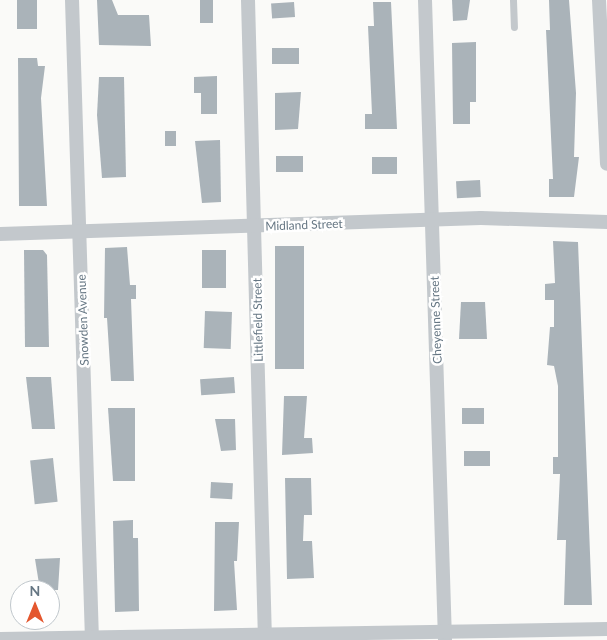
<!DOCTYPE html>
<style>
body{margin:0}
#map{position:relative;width:607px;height:640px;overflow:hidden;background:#fafaf8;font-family:Lato,sans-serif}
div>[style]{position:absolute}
.building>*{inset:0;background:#aab3b9;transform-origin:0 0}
.lane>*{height:7px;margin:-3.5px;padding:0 3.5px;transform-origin:3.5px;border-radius:3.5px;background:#c3c8cc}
.street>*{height:14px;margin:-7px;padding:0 7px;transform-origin:7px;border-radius:7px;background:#c3c8cc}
span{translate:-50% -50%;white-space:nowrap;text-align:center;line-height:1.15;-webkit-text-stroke:5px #fff;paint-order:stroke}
.street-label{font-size:12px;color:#657683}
.north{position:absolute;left:10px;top:580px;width:50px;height:50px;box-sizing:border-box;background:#fff;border:1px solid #c1c8cd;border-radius:50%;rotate:0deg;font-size:14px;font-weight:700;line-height:20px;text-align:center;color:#657683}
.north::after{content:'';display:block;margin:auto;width:18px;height:22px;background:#e4572e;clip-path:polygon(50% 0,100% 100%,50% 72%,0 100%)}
</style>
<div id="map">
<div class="building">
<i style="left:17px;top:0;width:20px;height:29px"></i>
<i style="clip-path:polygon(97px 0,112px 0,118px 15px,149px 15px,151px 46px,99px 45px)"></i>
<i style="left:200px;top:0;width:13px;height:23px"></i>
<i style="clip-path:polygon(452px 0,470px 0,467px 20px,453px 21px)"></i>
<i style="clip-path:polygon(549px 0,569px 0,576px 93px,574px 157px,579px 157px,574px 197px,549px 197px,549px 179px,553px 179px,546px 30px,550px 30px)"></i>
<i style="left:294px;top:2px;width:15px;height:23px;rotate:86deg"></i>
<i style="clip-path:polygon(373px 2px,391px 2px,397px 129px,365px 129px,365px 114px,372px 114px,368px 26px,374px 26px)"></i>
<i style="clip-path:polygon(476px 42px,476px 102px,470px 102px,470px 124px,453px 124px,452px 43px)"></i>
<i style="left:299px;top:48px;width:16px;height:27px;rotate:90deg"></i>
<i style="clip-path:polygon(18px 58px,37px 58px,38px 66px,45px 66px,41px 98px,47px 206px,19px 206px)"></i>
<i style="clip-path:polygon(217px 76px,217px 114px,201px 114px,201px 93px,194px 93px,194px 77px)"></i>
<i style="clip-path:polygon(99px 77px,124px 77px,126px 177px,102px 178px,97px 115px)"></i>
<i style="clip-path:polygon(301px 92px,298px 129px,275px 130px,275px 93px)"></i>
<i style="left:165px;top:131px;width:11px;height:15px"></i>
<i style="clip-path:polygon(220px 140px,221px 202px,202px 203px,195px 141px)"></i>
<i style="left:276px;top:156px;width:27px;height:16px"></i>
<i style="left:397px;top:157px;width:17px;height:25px;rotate:90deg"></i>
<i style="left:480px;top:180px;width:17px;height:24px;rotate:87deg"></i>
<i style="clip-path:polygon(553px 241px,578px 242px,592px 605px,564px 605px,566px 540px,557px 540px,560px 474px,553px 474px,553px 457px,558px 457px,558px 386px,554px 366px,547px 365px,550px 327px,554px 327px,554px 300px,545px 300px,545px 284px,555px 283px)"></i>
<i style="left:304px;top:246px;width:123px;height:29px;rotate:90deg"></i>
<i style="clip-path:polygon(127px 247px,130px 285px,136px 285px,136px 299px,131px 299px,134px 381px,111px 381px,107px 318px,104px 318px,105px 248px)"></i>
<i style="clip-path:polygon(24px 250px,43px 250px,47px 255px,49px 347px,25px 347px)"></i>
<i style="left:202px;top:250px;width:24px;height:38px"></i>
<i style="clip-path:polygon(461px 302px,485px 302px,487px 339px,459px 339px)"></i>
<i style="left:205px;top:311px;width:27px;height:37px;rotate:2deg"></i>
<i style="clip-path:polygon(26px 377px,51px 377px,55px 429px,32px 429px)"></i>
<i style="left:234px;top:377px;width:16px;height:34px;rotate:86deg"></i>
<i style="clip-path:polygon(284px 396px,307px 396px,304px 438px,312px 438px,313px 453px,282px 455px)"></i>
<i style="clip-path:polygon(108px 408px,135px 408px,135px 481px,113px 481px)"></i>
<i style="left:462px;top:408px;width:22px;height:16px"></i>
<i style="clip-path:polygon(215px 419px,235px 419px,236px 450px,221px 451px)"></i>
<i style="left:464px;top:451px;width:26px;height:15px"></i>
<i style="left:53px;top:458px;width:44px;height:23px;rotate:84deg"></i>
<i style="clip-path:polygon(285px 478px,311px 478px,312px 515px,304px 515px,303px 541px,312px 541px,314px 578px,287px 579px)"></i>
<i style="left:211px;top:482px;width:22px;height:16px;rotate:3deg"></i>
<i style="clip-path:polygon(133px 520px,133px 538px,138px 538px,139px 611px,115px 612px,113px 521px)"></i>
<i style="clip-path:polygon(215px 522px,239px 522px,237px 561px,234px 561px,237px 610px,214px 611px)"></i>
<i style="clip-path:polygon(60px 558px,58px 590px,40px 590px,35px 559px)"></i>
</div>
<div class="lane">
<i style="left:513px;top:0;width:27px;rotate:88deg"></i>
</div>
<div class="street">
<i style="left:72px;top:0;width:640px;rotate:88.21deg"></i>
<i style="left:248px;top:0;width:640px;rotate:88.48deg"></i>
<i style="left:425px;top:0;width:640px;rotate:88.21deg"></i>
<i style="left:599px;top:0;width:164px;rotate:87.2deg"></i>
<i style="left:0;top:234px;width:481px;rotate:-1.9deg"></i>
<i style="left:481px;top:218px;width:126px;rotate:1.8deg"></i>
<i style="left:0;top:639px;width:607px;rotate:-0.94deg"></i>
</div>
<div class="street-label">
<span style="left:304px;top:225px;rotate:-2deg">Midland Street</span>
<span style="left:83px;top:320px;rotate:-92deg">Snowden Avenue</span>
<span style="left:258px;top:320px;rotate:-91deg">Littlefield Street</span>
<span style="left:436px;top:320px;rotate:-92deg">Cheyenne Street</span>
</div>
<div class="north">N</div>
</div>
